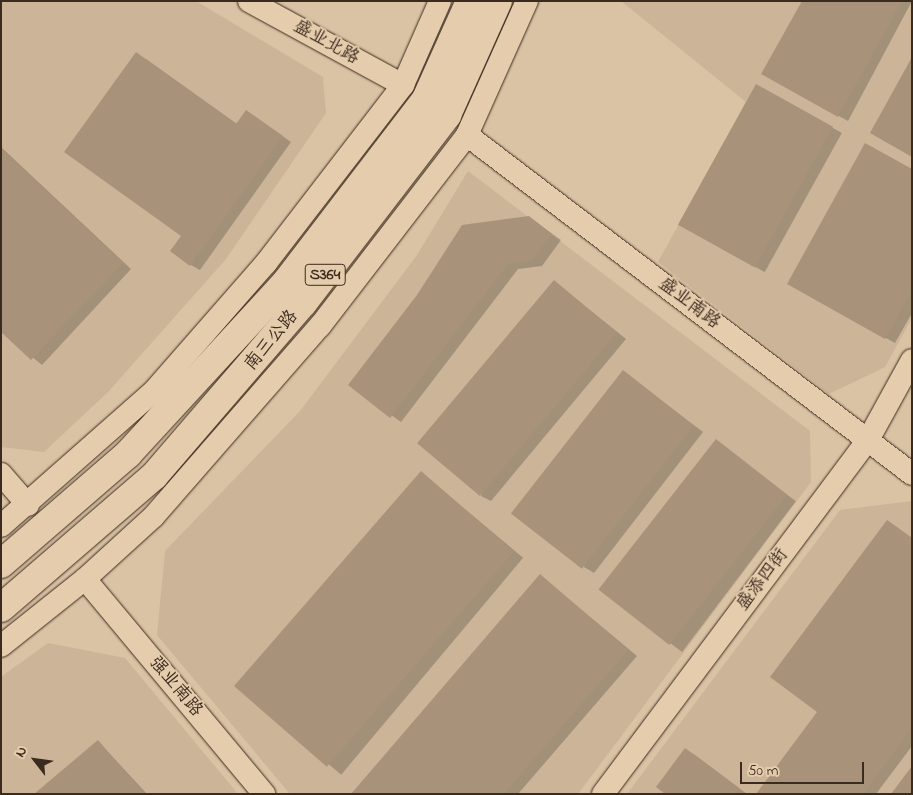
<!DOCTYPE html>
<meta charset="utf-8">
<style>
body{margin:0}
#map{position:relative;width:913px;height:795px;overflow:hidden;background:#dac2a4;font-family:"Indie Flower","LXGW WenKai TC",sans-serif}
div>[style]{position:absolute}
.built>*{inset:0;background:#cbb497}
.shadow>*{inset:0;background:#0003;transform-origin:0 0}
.building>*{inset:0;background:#a8937a;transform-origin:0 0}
.roads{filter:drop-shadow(0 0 1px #3b2a1e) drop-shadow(0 0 1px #3b2a1e)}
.minor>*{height:22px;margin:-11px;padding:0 11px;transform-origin:11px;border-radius:11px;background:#e4ccac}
.highway>*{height:28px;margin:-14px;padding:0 14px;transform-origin:14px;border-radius:14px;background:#e4ccac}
span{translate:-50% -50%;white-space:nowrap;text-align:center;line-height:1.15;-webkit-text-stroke:4px #e4ccac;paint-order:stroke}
.shield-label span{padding:1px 4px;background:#e4ccac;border:1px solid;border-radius:4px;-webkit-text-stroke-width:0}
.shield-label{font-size:16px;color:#3b2a1e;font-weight:700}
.street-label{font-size:18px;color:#3b2a1e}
.frame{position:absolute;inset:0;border:2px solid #3b2a1e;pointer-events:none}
.north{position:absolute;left:10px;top:735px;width:50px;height:50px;-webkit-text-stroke:4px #e4ccac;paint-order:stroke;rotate:300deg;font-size:14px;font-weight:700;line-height:20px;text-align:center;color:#3b2a1e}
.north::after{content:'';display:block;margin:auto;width:18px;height:22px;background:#3b2a1e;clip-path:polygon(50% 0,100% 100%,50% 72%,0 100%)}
.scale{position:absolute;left:740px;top:762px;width:124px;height:22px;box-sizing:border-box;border:2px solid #3b2a1e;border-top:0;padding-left:6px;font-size:15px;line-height:18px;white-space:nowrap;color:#3b2a1e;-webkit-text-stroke:4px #e4ccac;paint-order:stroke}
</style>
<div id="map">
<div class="built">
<i style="clip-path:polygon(1px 1px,196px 1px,323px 77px,326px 113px,226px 259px,109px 391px,44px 452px,1px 447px)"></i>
<i style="clip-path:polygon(621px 1px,912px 1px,912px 318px,885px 367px,829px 394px,658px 262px,746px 102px)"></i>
<i style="clip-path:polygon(468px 171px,810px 431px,811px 482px,578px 794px,290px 794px,157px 635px,165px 551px,300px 411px,417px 255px)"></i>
<i style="clip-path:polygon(912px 501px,912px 794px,627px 794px,840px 510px)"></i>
<i style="clip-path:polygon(48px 643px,125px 658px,238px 794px,1px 794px,1px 677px)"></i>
</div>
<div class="shadow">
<i style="clip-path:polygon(803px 1px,912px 1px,848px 121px,763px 74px)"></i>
<i style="clip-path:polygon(146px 59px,237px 124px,246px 111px,291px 142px,200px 270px,191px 265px,183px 235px)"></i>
<i style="left:757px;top:86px;width:97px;height:159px;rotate:29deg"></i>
<i style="clip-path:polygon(1px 147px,131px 269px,42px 365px,1px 331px)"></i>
<i style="clip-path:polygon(912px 170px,912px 313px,895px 343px,788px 284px)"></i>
<i style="clip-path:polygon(529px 217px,561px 240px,542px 266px,518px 269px,401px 422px,349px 385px)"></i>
<i style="clip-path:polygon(555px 282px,626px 339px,491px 501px,481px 496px)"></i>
<i style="clip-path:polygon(623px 372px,703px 432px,594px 573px,584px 567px)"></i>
<i style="left:716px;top:441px;width:100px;height:189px;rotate:37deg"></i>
<i style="left:422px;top:473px;width:132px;height:283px;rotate:40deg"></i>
<i style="clip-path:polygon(888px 521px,912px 538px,912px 746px,876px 794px,758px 794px,818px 712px)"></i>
<i style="clip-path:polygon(540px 575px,637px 656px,518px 794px,352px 794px)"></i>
<i style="clip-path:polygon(98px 741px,147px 794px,36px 794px)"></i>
<i style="clip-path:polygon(686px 750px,695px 755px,747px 794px,667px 794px)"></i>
</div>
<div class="building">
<i style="clip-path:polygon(802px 1px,902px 1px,838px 117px,761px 74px)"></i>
<i style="clip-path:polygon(136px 52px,236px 124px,246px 110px,283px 136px,190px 266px,170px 251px,181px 236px,64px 152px)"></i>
<i style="clip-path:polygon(912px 57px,912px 157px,870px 133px)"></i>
<i style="left:756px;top:84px;width:88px;height:161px;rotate:29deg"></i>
<i style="clip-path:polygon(865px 143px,912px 169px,912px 291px,885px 339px,787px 284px)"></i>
<i style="clip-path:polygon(1px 149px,123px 263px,31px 360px,1px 332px)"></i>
<i style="clip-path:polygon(529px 216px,552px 234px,532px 261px,508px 264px,390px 418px,348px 385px,417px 295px,462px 225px)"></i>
<i style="left:554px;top:280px;width:82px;height:213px;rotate:40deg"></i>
<i style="left:623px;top:370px;width:90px;height:182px;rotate:38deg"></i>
<i style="left:716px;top:439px;width:90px;height:191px;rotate:38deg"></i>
<i style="left:421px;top:471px;width:123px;height:285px;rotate:41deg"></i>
<i style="clip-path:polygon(887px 520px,912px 538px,912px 728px,863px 794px,756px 794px,817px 712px,770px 677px)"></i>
<i style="clip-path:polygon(540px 574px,628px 650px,504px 794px,351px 794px)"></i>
<i style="clip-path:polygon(98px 740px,144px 794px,34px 794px)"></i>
<i style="clip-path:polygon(685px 748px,739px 788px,734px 794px,665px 794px,656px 787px)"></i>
<i style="clip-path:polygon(912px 766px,912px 794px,891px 794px)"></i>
</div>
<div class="roads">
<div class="minor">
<i style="left:249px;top:1px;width:175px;rotate:28.6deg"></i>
<i style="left:467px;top:135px;width:559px;rotate:37.3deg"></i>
<i style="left:1px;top:474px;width:41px;rotate:48.9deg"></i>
<i style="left:1px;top:526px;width:204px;rotate:-41.4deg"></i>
<i style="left:154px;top:391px;width:170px;rotate:-48.8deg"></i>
<i style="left:266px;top:263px;width:225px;rotate:-52.4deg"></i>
<i style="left:403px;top:85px;width:92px;rotate:-66.2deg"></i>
<i style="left:85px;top:579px;width:280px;rotate:50.2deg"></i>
<i style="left:1px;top:646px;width:107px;rotate:-38.6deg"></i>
<i style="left:85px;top:579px;width:93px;rotate:-42.4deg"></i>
<i style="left:154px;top:516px;width:252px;rotate:-48.9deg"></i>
<i style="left:320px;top:326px;width:241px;rotate:-52.4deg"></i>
<i style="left:467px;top:135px;width:147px;rotate:-65.9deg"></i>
<i style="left:603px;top:794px;width:442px;rotate:-53.2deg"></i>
<i style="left:868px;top:440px;width:91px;rotate:-61.2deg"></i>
</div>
<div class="highway">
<i style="left:1px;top:564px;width:168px;rotate:-40.9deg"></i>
<i style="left:128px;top:454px;width:235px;rotate:-47.4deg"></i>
<i style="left:287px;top:281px;width:229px;rotate:-52.6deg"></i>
<i style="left:426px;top:99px;width:107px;rotate:-65.8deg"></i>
<i style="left:1px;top:608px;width:202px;rotate:-40.8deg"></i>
<i style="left:154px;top:476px;width:228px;rotate:-49.3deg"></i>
<i style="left:303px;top:303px;width:237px;rotate:-52.5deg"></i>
<i style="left:447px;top:115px;width:125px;rotate:-65.9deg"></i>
</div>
</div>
<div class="shield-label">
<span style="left:325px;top:275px">S364</span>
</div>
<div class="street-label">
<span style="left:326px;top:43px;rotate:29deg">盛业北路</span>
<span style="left:689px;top:304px;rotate:37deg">盛业南路</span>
<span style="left:272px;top:341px;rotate:-50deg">南三公路</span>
<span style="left:763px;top:580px;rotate:-53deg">盛添四街</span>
<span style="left:175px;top:687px;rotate:50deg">强业南路</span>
</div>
<div class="frame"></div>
<div class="north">N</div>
<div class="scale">50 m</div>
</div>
